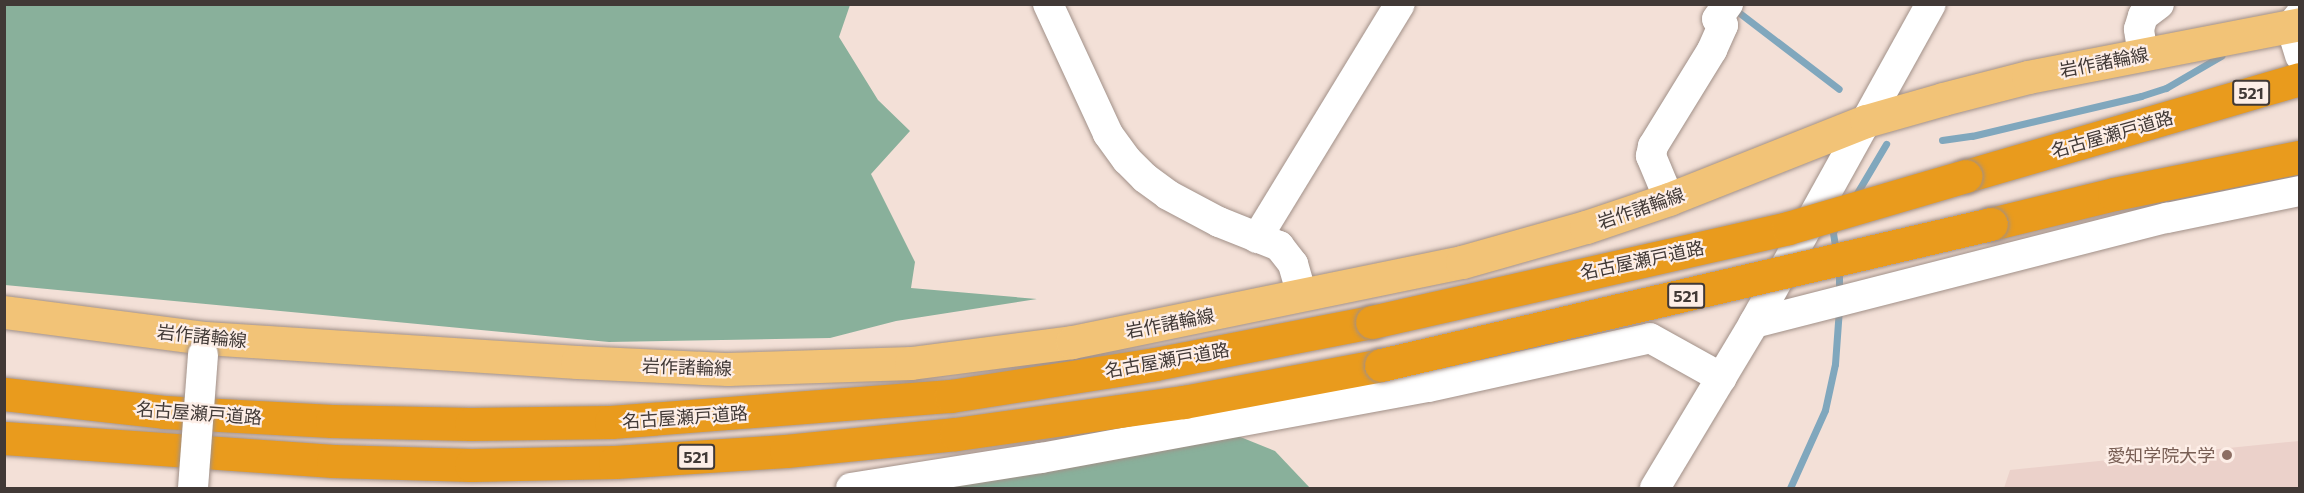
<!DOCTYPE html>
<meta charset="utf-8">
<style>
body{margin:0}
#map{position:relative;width:2304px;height:493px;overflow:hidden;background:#f3e0d7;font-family:Commissioner,"Noto Sans JP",sans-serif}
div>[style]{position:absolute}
.education>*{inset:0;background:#ebd1ca}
.forest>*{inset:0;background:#89b09b}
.stream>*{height:7px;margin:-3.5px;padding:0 3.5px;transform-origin:3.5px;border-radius:3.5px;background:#80a7bd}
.roads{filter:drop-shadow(0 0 2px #a19088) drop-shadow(0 0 2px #a19088)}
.minor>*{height:30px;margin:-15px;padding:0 15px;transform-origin:15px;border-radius:15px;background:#fff}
.major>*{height:33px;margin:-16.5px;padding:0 16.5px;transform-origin:16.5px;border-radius:16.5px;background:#f2c377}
.highway>*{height:33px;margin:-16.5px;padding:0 16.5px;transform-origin:16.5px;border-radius:16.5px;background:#e99b1d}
.bridges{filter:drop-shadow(0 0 2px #a19088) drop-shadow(0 0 2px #a19088)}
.minor-bridge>*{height:30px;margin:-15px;padding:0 15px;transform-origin:15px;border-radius:15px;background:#fff}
.highway-bridge>*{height:33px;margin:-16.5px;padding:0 16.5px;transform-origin:16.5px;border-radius:16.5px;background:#e99b1d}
.dots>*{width:16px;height:16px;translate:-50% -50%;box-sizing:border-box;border:3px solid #fdeee7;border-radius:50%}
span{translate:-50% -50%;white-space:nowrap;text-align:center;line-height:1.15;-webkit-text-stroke:4.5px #fdeee7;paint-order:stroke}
.shield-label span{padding:2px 4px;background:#fdeee7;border:2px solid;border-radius:4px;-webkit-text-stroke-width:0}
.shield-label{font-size:16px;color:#413936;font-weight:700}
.street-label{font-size:18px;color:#413936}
.education-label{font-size:18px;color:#785e54}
.right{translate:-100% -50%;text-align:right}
.frame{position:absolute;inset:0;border:6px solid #413936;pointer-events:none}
</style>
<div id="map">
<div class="education">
<i style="clip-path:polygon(2299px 441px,2299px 488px,2004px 488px,2010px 470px)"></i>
</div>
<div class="forest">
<i style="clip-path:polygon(4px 5px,850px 5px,839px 37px,878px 100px,910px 131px,871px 174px,915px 262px,911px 288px,1037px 299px,896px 321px,830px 338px,609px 342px,5px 285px)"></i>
<i style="clip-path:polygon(1233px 434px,1275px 451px,1310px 488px,941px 488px)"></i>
</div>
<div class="stream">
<i style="left:1733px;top:8px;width:133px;rotate:37.4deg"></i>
<i style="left:1942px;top:140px;width:30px;rotate:-8deg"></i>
<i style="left:1972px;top:136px;width:174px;rotate:-13.3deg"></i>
<i style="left:2141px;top:96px;width:26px;rotate:-18deg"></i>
<i style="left:2166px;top:88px;width:64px;rotate:-30.2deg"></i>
<i style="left:1854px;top:198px;width:63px;rotate:-59.3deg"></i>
<i style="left:1836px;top:252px;width:20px;rotate:-99deg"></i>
<i style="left:1833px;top:232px;width:8px;rotate:-60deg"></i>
<i style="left:1839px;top:269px;width:25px;rotate:90deg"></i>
<i style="left:1790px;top:488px;width:85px;rotate:-65.8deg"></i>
<i style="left:1825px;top:410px;width:47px;rotate:-77.7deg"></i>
<i style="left:1835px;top:364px;width:56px;rotate:-85.9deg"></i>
</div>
<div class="roads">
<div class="minor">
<i style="left:1048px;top:4px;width:143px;rotate:65.2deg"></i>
<i style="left:1108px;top:134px;width:32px;rotate:54deg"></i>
<i style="left:1127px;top:160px;width:25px;rotate:45deg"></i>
<i style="left:1145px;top:178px;width:29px;rotate:36deg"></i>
<i style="left:1168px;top:195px;width:58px;rotate:27.9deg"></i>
<i style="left:1219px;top:222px;width:65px;rotate:21.8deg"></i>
<i style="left:1279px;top:246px;width:23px;rotate:52deg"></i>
<i style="left:1293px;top:264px;width:33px;rotate:74deg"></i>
<i style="left:2300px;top:15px;width:14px;rotate:129deg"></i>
<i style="left:2291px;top:26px;width:31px;rotate:73deg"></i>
<i style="left:2143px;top:55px;width:26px;rotate:-99deg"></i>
<i style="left:2139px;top:29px;width:14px;rotate:-73deg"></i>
<i style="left:2143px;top:16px;width:20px;rotate:-37deg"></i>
<i style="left:1669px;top:199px;width:47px;rotate:-112.7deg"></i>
<i style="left:1651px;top:156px;width:10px;rotate:-79deg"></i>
<i style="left:1653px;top:146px;width:113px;rotate:-58.4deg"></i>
<i style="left:1712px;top:50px;width:27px;rotate:-66deg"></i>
<i style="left:1723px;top:25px;width:8px;rotate:-135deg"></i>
<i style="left:1717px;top:19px;width:19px;rotate:-54deg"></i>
<i style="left:1257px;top:238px;width:274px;rotate:-58.6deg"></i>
<i style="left:1754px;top:323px;width:426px;rotate:-14.3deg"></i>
<i style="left:2167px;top:218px;width:136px;rotate:-11.5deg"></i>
<i style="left:851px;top:488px;width:192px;rotate:-9deg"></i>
<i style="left:1041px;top:458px;width:393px;rotate:-10.4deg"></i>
<i style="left:1428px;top:387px;width:227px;rotate:-12.4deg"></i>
<i style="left:1650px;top:338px;width:82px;rotate:29.1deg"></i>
<i style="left:1655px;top:488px;width:192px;rotate:-59deg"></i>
<i style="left:1754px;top:323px;width:365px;rotate:-61deg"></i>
</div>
<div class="major">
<i style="left:4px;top:312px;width:203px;rotate:7.4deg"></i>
<i style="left:205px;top:338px;width:373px;rotate:3.7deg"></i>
<i style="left:577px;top:362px;width:151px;rotate:2.7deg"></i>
<i style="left:728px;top:369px;width:183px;rotate:-1.9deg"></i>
<i style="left:911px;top:363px;width:162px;rotate:-7.4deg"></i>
<i style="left:1072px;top:342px;width:398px;rotate:-11.6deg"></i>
<i style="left:1462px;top:262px;width:129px;rotate:-15.8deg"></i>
<i style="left:1586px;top:227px;width:88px;rotate:-18.6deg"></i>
<i style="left:1669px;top:199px;width:212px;rotate:-21.6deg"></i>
<i style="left:1866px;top:121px;width:80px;rotate:-15.9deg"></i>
<i style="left:1943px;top:99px;width:88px;rotate:-14.5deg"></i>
<i style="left:2028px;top:77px;width:277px;rotate:-11deg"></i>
</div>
<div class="highway">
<i style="left:1966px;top:176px;width:348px;rotate:-16.2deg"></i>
<i style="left:1991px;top:224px;width:127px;rotate:-13.7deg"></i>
<i style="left:2114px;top:194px;width:190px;rotate:-11.3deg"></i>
<i style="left:4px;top:394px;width:161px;rotate:6.4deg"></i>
<i style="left:164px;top:412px;width:168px;rotate:3.1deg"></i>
<i style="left:332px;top:421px;width:139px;rotate:1.2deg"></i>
<i style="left:471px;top:424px;width:140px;rotate:-0.8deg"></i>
<i style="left:611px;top:422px;width:341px;rotate:-4.4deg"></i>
<i style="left:951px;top:396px;width:206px;rotate:-8.9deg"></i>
<i style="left:1155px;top:364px;width:221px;rotate:-11deg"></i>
<i style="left:4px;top:438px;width:330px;rotate:4deg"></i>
<i style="left:333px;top:461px;width:138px;rotate:1.7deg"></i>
<i style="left:471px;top:465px;width:144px;rotate:-1.2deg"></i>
<i style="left:615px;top:462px;width:171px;rotate:-3.7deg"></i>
<i style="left:786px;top:451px;width:171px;rotate:-5.7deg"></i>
<i style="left:956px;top:434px;width:230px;rotate:-8deg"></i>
<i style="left:1184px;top:402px;width:200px;rotate:-10.6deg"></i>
</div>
</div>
<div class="bridges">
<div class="minor-bridge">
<i style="left:193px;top:488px;width:134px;rotate:-85.7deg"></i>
</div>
<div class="highway-bridge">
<i style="left:1372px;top:322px;width:426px;rotate:-12.7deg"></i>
<i style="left:1788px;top:228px;width:185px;rotate:-16.3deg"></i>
<i style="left:1381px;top:365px;width:626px;rotate:-13.02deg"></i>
</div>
</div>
<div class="dots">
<i style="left:2227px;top:455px;background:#8d6e63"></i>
</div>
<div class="shield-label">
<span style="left:2251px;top:93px">521</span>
<span style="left:1686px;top:296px">521</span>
<span style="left:696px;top:457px">521</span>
</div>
<div class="street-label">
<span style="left:2104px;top:62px;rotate:-11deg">岩作諸輪線</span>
<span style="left:2112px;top:134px;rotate:-16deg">名古屋瀬戸道路</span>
<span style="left:1641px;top:208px;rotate:-19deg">岩作諸輪線</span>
<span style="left:1642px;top:260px;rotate:-12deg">名古屋瀬戸道路</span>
<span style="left:1170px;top:323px;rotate:-11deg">岩作諸輪線</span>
<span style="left:202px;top:336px;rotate:6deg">岩作諸輪線</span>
<span style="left:1167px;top:360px;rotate:-10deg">名古屋瀬戸道路</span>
<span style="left:687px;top:367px;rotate:2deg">岩作諸輪線</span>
<span style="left:199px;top:413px;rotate:4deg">名古屋瀬戸道路</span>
<span style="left:685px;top:417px;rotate:-4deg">名古屋瀬戸道路</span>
</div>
<div class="education-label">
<span class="right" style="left:2215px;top:455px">愛知学院大学</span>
</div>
<div class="frame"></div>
</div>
